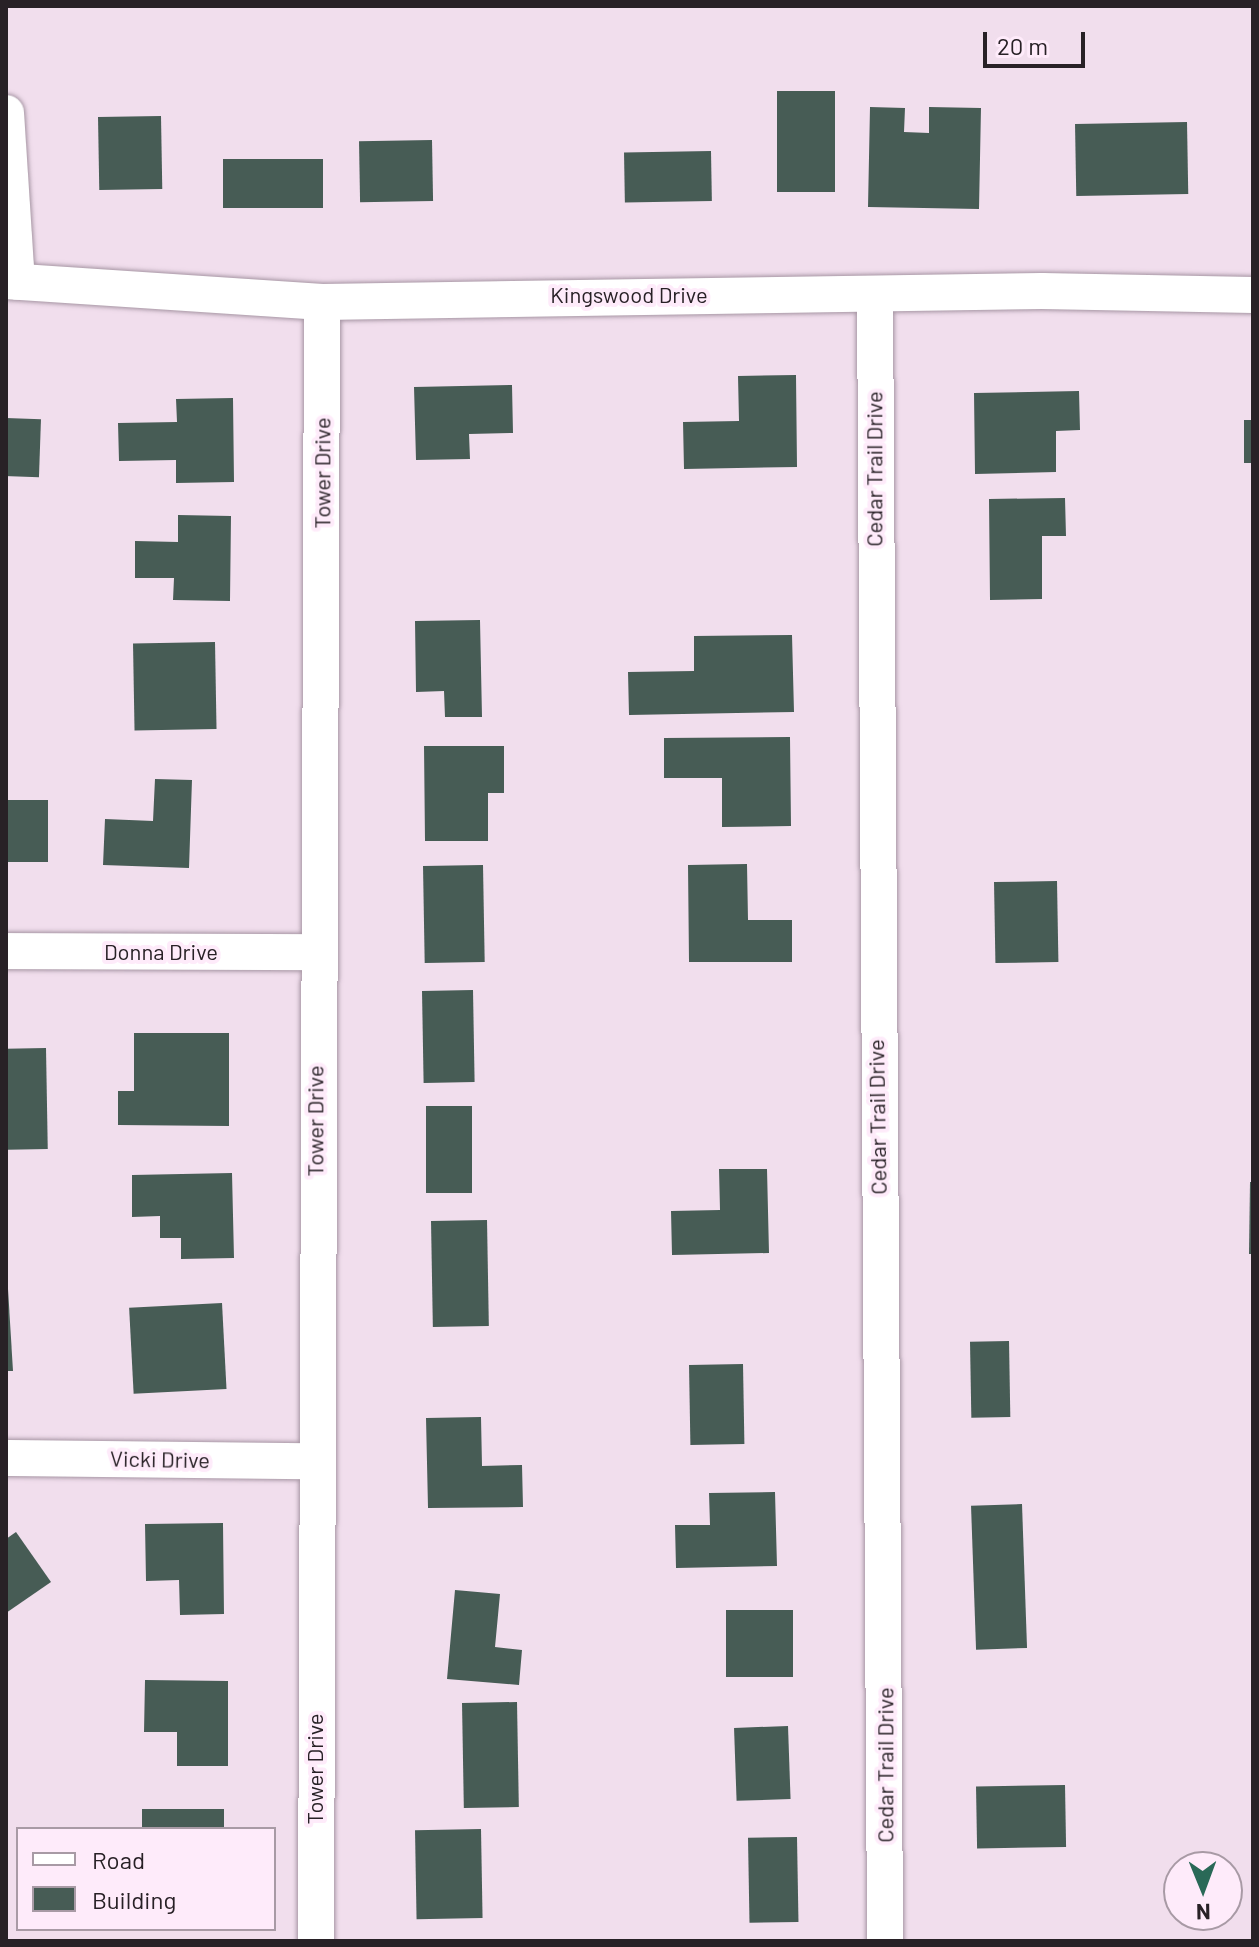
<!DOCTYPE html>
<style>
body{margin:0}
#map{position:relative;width:1259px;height:1947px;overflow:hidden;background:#f1deed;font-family:Barlow,sans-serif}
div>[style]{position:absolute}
.building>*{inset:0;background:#475c55;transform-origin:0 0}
.roads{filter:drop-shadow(0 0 2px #a796a4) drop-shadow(0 0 2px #a796a4)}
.minor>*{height:36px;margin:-18px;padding:0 18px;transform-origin:18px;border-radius:18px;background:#fff}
span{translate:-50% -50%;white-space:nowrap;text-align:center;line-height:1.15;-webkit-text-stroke:8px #feebfa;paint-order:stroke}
.street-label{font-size:22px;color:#282126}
.frame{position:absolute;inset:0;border:8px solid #282126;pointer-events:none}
.legend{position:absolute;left:16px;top:1827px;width:260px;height:104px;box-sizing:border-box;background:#feebfa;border:2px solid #a89aa5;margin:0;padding:10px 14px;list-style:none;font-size:24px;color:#282126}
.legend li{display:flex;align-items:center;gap:16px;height:40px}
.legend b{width:40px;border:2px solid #a89aa5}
.north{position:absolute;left:1163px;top:1851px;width:80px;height:80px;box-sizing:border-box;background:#feebfa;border:2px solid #a89aa5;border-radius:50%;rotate:179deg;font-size:22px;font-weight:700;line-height:32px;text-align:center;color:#282126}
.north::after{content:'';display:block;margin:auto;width:28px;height:36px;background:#296957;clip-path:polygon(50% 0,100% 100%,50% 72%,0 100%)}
.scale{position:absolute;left:983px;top:32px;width:102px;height:36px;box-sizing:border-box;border:4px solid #282126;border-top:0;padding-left:10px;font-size:24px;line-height:28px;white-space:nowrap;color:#282126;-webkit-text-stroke:6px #feebfa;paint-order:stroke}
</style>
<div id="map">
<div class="building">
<i style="left:777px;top:91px;width:58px;height:101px"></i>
<i style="clip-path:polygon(870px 107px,905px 108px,904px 132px,929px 133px,929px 107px,981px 108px,979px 209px,868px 207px)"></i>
<i style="left:161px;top:116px;width:73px;height:63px;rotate:89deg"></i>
<i style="left:1187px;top:122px;width:72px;height:112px;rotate:89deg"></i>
<i style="left:432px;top:140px;width:61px;height:73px;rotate:89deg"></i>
<i style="left:711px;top:151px;width:50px;height:87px;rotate:89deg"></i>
<i style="left:223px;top:159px;width:100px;height:49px"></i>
<i style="clip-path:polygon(796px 375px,797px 467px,684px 469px,683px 422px,739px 421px,738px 376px)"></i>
<i style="clip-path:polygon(512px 385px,513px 433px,469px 434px,470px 459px,416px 460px,414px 387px)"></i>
<i style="clip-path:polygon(1079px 391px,1080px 430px,1056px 431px,1056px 472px,975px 474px,974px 393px)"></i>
<i style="clip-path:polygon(233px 398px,234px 482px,176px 483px,176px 460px,119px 461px,118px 423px,177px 422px,176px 399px)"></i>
<i style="left:6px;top:418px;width:35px;height:58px;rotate:2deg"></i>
<i style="left:1244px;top:420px;width:9px;height:43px"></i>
<i style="clip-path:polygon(1065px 498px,1066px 536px,1042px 536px,1042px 599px,990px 600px,989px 499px)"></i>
<i style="clip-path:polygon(178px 515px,231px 516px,230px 601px,173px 600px,174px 578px,135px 578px,135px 541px,178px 542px)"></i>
<i style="clip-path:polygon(480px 620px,482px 717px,445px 717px,444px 691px,416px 692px,415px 621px)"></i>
<i style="clip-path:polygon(792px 635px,794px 712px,629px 715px,628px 672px,694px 671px,694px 636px)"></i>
<i style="left:215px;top:642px;width:87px;height:82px;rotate:89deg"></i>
<i style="clip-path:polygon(790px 737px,791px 826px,722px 827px,722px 778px,664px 778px,664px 738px)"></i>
<i style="clip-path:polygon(424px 746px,504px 746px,504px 793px,488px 793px,488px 841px,425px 841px)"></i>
<i style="clip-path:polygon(155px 779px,192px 780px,189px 868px,103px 865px,105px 819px,153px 821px)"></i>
<i style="left:6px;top:800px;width:42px;height:62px"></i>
<i style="clip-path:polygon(747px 864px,748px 920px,792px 920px,792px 962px,689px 962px,688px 865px)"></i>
<i style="left:483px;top:865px;width:97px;height:60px;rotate:89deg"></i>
<i style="left:1057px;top:881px;width:81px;height:63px;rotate:89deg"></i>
<i style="left:473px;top:990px;width:92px;height:51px;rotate:89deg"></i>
<i style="clip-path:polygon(134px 1033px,229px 1033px,229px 1126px,118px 1125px,118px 1091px,134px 1091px)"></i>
<i style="left:46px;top:1048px;width:101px;height:40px;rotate:89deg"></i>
<i style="left:426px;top:1106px;width:46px;height:87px"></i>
<i style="clip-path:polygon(719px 1169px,767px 1169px,769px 1253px,672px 1255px,671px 1211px,720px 1210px)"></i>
<i style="clip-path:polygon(232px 1173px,234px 1258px,181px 1259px,181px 1238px,160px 1238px,160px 1216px,132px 1217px,132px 1175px)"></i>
<i style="clip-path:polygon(1250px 1182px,1253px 1182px,1253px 1254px,1249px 1254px)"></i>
<i style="left:487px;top:1220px;width:106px;height:56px;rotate:89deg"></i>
<i style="clip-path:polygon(6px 1256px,13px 1371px,6px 1371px)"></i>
<i style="left:222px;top:1303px;width:86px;height:93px;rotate:87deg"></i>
<i style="left:1009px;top:1341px;width:76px;height:39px;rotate:89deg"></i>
<i style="left:743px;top:1364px;width:80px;height:54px;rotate:89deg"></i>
<i style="clip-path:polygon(481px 1417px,482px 1466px,522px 1465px,523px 1507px,428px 1508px,426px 1418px)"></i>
<i style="clip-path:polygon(775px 1492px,777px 1566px,676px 1568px,675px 1525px,710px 1525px,709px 1493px)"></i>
<i style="left:1022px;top:1504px;width:144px;height:51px;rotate:88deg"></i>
<i style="clip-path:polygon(223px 1523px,224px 1614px,180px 1615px,179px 1580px,146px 1581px,145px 1524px)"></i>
<i style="clip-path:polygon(16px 1532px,51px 1582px,6px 1613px,6px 1539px)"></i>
<i style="clip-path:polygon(455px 1590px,500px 1594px,495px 1647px,522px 1650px,519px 1685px,447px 1679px)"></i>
<i style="left:726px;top:1610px;width:67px;height:67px"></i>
<i style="clip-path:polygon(145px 1680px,228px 1681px,228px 1766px,177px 1766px,177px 1732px,144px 1732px)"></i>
<i style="left:517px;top:1702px;width:105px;height:55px;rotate:89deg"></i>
<i style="left:788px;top:1726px;width:73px;height:54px;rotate:88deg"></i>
<i style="left:1065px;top:1785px;width:62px;height:89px;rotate:89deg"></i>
<i style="left:224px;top:1809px;width:20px;height:82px;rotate:90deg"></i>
<i style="left:481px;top:1829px;width:89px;height:66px;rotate:89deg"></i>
<i style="left:797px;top:1837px;width:85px;height:49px;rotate:89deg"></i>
</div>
<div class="roads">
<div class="minor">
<i style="left:6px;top:113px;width:169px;rotate:86.3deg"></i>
<i style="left:6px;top:281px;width:317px;rotate:3.8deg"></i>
<i style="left:322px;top:302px;width:720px;rotate:-0.88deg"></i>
<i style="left:1042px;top:291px;width:211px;rotate:1.1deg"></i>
<i style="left:875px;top:294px;width:1647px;rotate:89.65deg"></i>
<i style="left:6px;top:951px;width:309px;rotate:0.2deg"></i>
<i style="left:6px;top:1458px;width:307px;rotate:0.6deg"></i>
<i style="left:316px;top:1941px;width:1639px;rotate:-89.79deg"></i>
</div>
</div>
<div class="street-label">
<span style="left:629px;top:295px">Kingswood Drive</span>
<span style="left:874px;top:469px;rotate:-90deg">Cedar Trail Drive</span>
<span style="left:322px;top:473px;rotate:-90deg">Tower Drive</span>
<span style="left:161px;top:952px">Donna Drive</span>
<span style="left:877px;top:1117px;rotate:-91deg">Cedar Trail Drive</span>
<span style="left:315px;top:1121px;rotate:-90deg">Tower Drive</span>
<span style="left:160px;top:1459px;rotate:1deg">Vicki Drive</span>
<span style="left:885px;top:1765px;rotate:-90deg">Cedar Trail Drive</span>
<span style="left:315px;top:1769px;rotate:-90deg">Tower Drive</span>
</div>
<div class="frame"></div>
<ul class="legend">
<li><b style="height:10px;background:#fff"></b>Road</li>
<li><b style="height:22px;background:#475c55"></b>Building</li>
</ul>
<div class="north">N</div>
<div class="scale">20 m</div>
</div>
